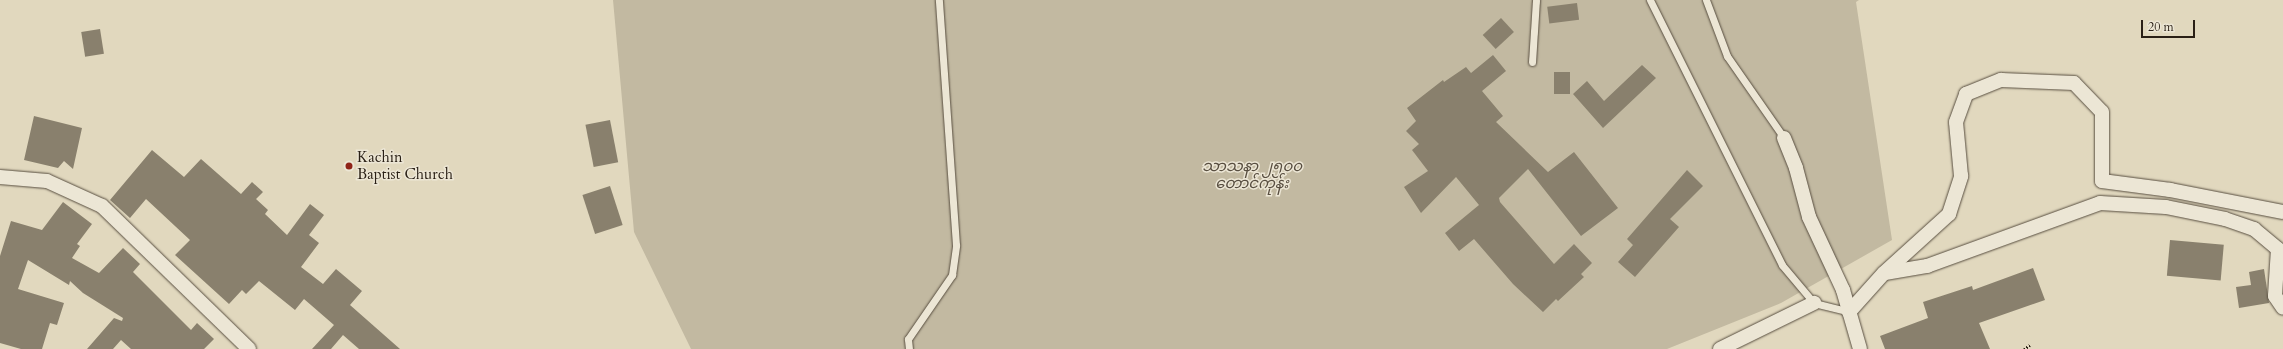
<!DOCTYPE html>
<meta charset="utf-8">
<style>
body{margin:0}
#map{position:relative;width:2283px;height:349px;overflow:hidden;background:#e1d8be;font-family:Cardo,"Noto Sans Myanmar",serif}
div>[style]{position:absolute}
.green>*{inset:0;background:#c2b9a1}
.building>*{inset:0;background:#89806d;transform-origin:0 0}
.path>*{height:2.5px;margin-top:-1.25px;transform-origin:0;background:repeating-linear-gradient(90deg,#2a2016 0 1px,transparent 0 3px)}
.roads{filter:drop-shadow(0 0 1px #584e40) drop-shadow(0 0 1px #584e40)}
.service>*{height:7px;margin:-3.5px;padding:0 3.5px;transform-origin:3.5px;border-radius:3.5px;background:#ece6d5}
.minor>*{height:14px;margin:-7px;padding:0 7px;transform-origin:7px;border-radius:7px;background:#ece6d5}
.dots>*{width:11px;height:11px;translate:-50% -50%;box-sizing:border-box;border:2px solid #ece6d5;border-radius:50%}
span{translate:-50% -50%;white-space:nowrap;text-align:center;line-height:1.15;-webkit-text-stroke:3px #ece6d5;paint-order:stroke}
.poi-label{font-size:15px;color:#2a2016}
.left{translate:0 -50%;text-align:left}
.park-label{font-size:15px;color:#584e40;font-style:italic}
.scale{position:absolute;left:2141px;top:20px;width:54px;height:18px;box-sizing:border-box;border:2px solid #2a2016;border-top:0;padding-left:5px;font-size:12px;line-height:14px;white-space:nowrap;color:#2a2016;-webkit-text-stroke:3px #ece6d5;paint-order:stroke}
</style>
<div id="map">
<div class="green">
<i style="clip-path:polygon(613px 0,1859px 0,1856px 2px,1892px 240px,1781px 303px,1667px 349px,691px 349px,634px 232px)"></i>
</div>
<div class="building">
<i style="left:1577px;top:3px;width:17px;height:30px;rotate:83deg"></i>
<i style="left:1501px;top:18px;width:19px;height:25px;rotate:47deg"></i>
<i style="left:100px;top:29px;width:25px;height:19px;rotate:81deg"></i>
<i style="clip-path:polygon(1493px 55px,1506px 71px,1482px 91px,1503px 116px,1496px 122px,1548px 172px,1574px 152px,1618px 208px,1581px 236px,1528px 169px,1499px 198px,1500px 202px,1554px 264px,1574px 244px,1592px 263px,1581px 274px,1584px 277px,1558px 301px,1556px 299px,1543px 312px,1513px 284px,1474px 239px,1459px 251px,1445px 233px,1479px 205px,1456px 177px,1421px 213px,1404px 187px,1428px 171px,1412px 150px,1419px 144px,1406px 131px,1416px 121px,1407px 108px,1443px 80px,1444px 82px,1466px 67px,1471px 73px)"></i>
<i style="clip-path:polygon(1642px 65px,1656px 78px,1603px 128px,1573px 94px,1587px 81px,1604px 101px)"></i>
<i style="left:1554px;top:72px;width:16px;height:22px"></i>
<i style="clip-path:polygon(34px 116px,82px 128px,73px 169px,64px 161px,58px 168px,24px 160px)"></i>
<i style="left:610px;top:120px;width:43px;height:25px;rotate:79deg"></i>
<i style="clip-path:polygon(152px 150px,184px 177px,201px 159px,241px 194px,252px 182px,263px 192px,256px 199px,268px 210px,265px 214px,287px 235px,310px 204px,324px 215px,309px 235px,319px 243px,301px 267px,323px 284px,336px 269px,362px 291px,350px 305px,400px 349px,359px 349px,343px 335px,331px 349px,312px 349px,334px 325px,304px 299px,295px 310px,259px 281px,246px 294px,242px 290px,229px 304px,175px 255px,190px 240px,146px 199px,130px 218px,110px 200px)"></i>
<i style="clip-path:polygon(1687px 170px,1703px 186px,1670px 219px,1679px 227px,1635px 277px,1618px 262px,1633px 245px,1627px 239px)"></i>
<i style="left:610px;top:186px;width:41px;height:29px;rotate:72deg"></i>
<i style="clip-path:polygon(63px 202px,92px 224px,77px 244px,80px 246px,72px 258px,99px 273px,123px 248px,140px 264px,133px 272px,191px 330px,197px 323px,214px 339px,204px 349px,131px 349px,121px 340px,113px 349px,87px 349px,114px 318px,122px 321px,123px 318px,83px 293px,70px 281px,69px 285px,28px 260px,18px 289px,64px 303px,57px 325px,50px 323px,42px 349px,21px 349px,0 343px,0 256px,11px 221px,42px 230px)"></i>
<i style="left:2170px;top:240px;width:54px;height:36px;rotate:5deg"></i>
<i style="clip-path:polygon(2033px 268px,2045px 300px,1979px 323px,1990px 349px,1885px 349px,1880px 336px,1928px 318px,1923px 302px,1972px 286px,1973px 290px)"></i>
<i style="clip-path:polygon(2264px 269px,2269px 303px,2239px 308px,2236px 287px,2251px 285px,2249px 272px)"></i>
</div>
<div class="path">
<i style="left:2024px;top:349px;width:7px;rotate:-34deg"></i>
</div>
<div class="roads">
<div class="service">
<i style="left:1650px;top:0;width:296px;rotate:63.5deg"></i>
<i style="left:1782px;top:265px;width:50px;rotate:49.9deg"></i>
<i style="left:1814px;top:303px;width:36px;rotate:14deg"></i>
<i style="left:1706px;top:0;width:60px;rotate:69.4deg"></i>
<i style="left:1727px;top:56px;width:100px;rotate:55.2deg"></i>
<i style="left:1532px;top:62px;width:62px;rotate:-86.3deg"></i>
<i style="left:909px;top:349px;width:10px;rotate:-96deg"></i>
<i style="left:908px;top:339px;width:78px;rotate:-55.5deg"></i>
<i style="left:952px;top:275px;width:30px;rotate:-82deg"></i>
<i style="left:956px;top:245px;width:246px;rotate:-94deg"></i>
</div>
<div class="minor">
<i style="left:1784px;top:138px;width:32px;rotate:68deg"></i>
<i style="left:1796px;top:168px;width:51px;rotate:75.1deg"></i>
<i style="left:1809px;top:217px;width:81px;rotate:65deg"></i>
<i style="left:1843px;top:290px;width:61px;rotate:73.9deg"></i>
<i style="left:0;top:177px;width:47px;rotate:4.9deg"></i>
<i style="left:47px;top:181px;width:60px;rotate:24.4deg"></i>
<i style="left:102px;top:206px;width:205px;rotate:44.2deg"></i>
<i style="left:1885px;top:273px;width:43px;rotate:-9.5deg"></i>
<i style="left:1927px;top:266px;width:184px;rotate:-20deg"></i>
<i style="left:2100px;top:203px;width:66px;rotate:3.5deg"></i>
<i style="left:2166px;top:207px;width:60px;rotate:11.5deg"></i>
<i style="left:2225px;top:219px;width:31px;rotate:19deg"></i>
<i style="left:2254px;top:229px;width:31px;rotate:40deg"></i>
<i style="left:2278px;top:249px;width:47px;rotate:93.7deg"></i>
<i style="left:2275px;top:296px;width:14px;rotate:56deg"></i>
<i style="left:1849px;top:312px;width:52px;rotate:-48.1deg"></i>
<i style="left:1884px;top:273px;width:88px;rotate:-42.2deg"></i>
<i style="left:1949px;top:214px;width:40px;rotate:-72deg"></i>
<i style="left:1961px;top:176px;width:54px;rotate:-95.3deg"></i>
<i style="left:1956px;top:122px;width:30px;rotate:-70deg"></i>
<i style="left:1966px;top:94px;width:38px;rotate:-22deg"></i>
<i style="left:2001px;top:80px;width:73px;rotate:2.4deg"></i>
<i style="left:2074px;top:83px;width:40px;rotate:46deg"></i>
<i style="left:2102px;top:112px;width:69px;rotate:90deg"></i>
<i style="left:2102px;top:181px;width:69px;rotate:7.5deg"></i>
<i style="left:2170px;top:190px;width:115px;rotate:11deg"></i>
<i style="left:1720px;top:349px;width:105px;rotate:-26.1deg"></i>
</div>
</div>
<div class="dots">
<i style="left:349px;top:166px;background:#8f2418"></i>
</div>
<div class="poi-label">
<span class="left" style="left:357px;top:166px">Kachin<br>Baptist Church</span>
</div>
<div class="park-label">
<span style="left:1252px;top:175px">သာသနာ ၂၅၀၀<br>တောင်ကုန်း</span>
</div>
<div class="scale">20 m</div>
</div>
